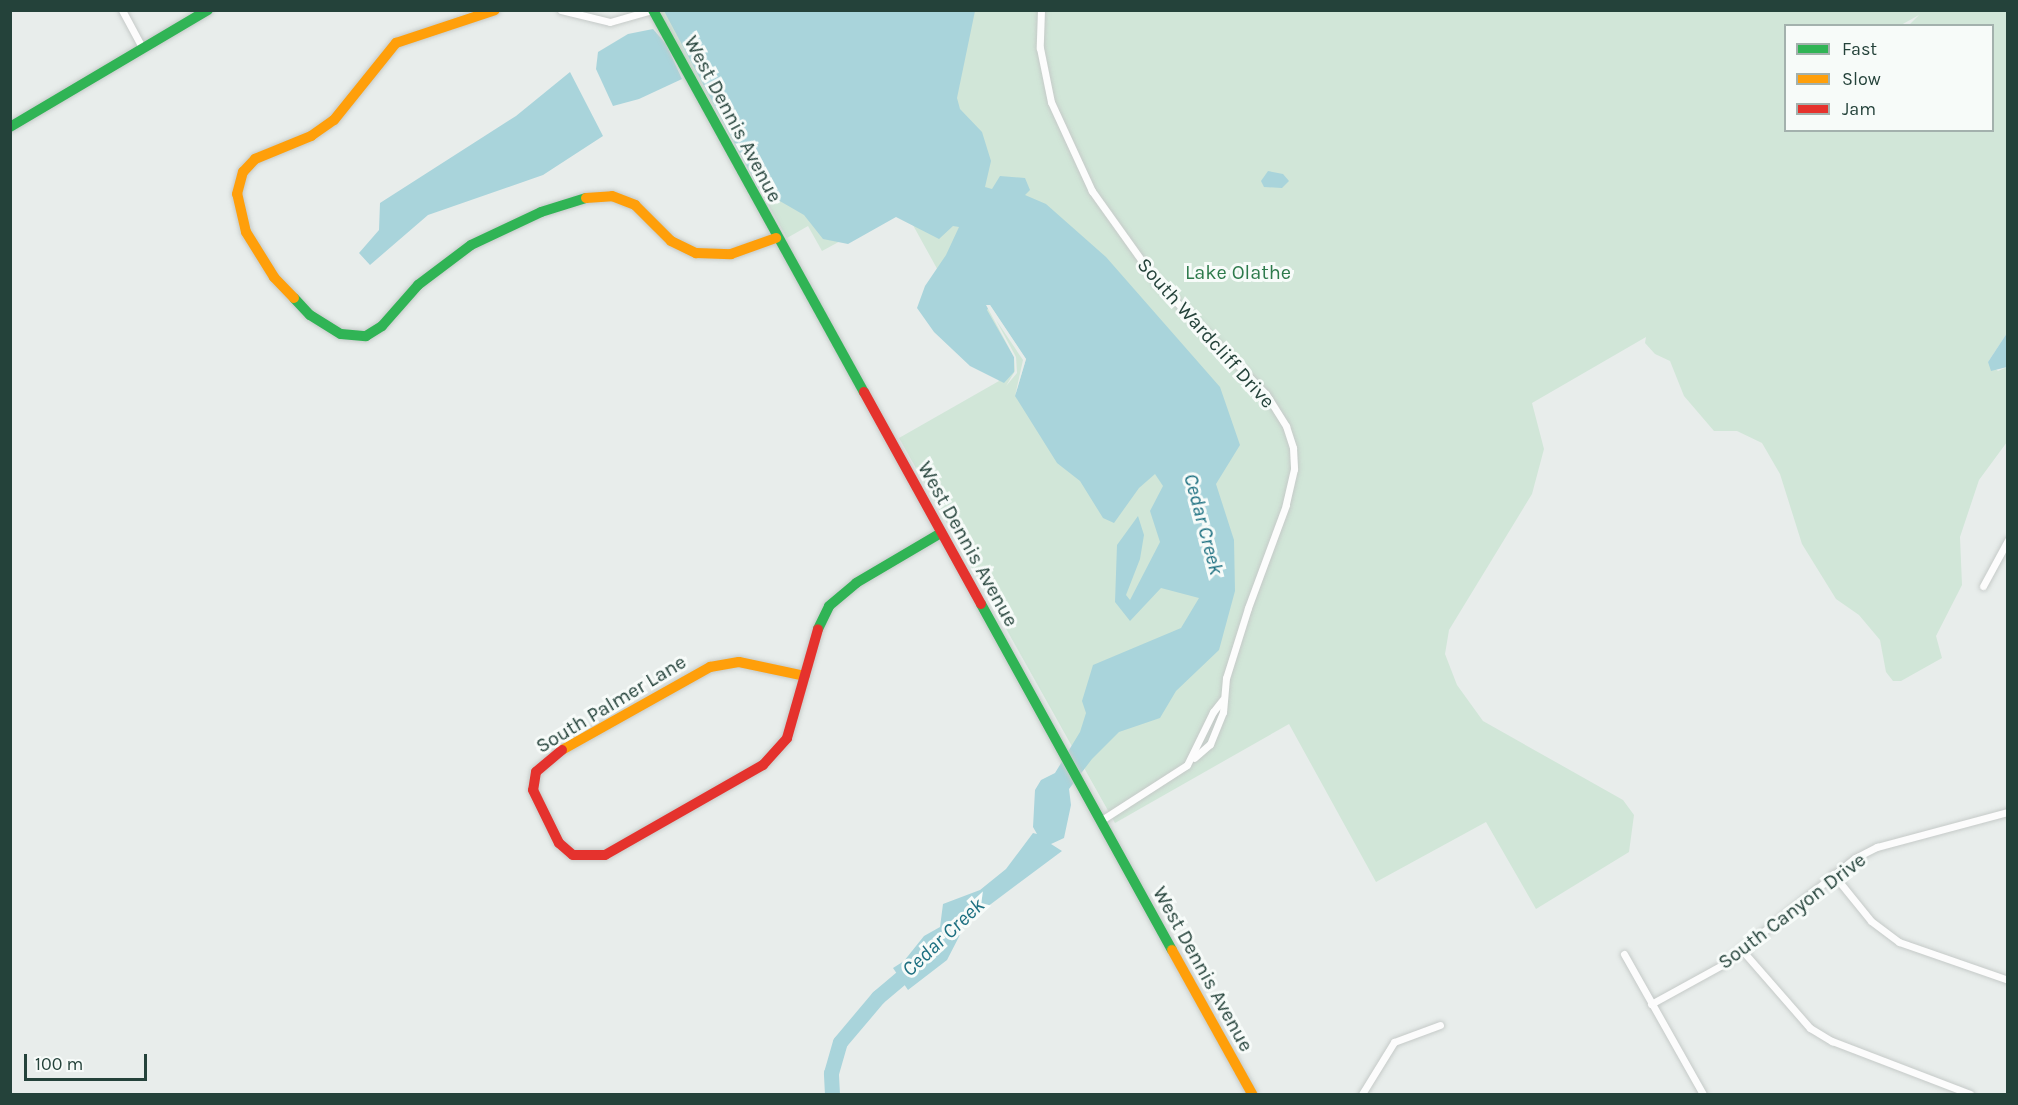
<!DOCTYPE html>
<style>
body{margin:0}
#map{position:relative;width:2018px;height:1105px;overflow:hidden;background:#e8edeb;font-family:Karla,sans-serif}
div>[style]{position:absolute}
.green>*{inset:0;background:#d1e6d8}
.water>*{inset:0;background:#a9d4db}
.pier>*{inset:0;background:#e8edeb}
.river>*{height:15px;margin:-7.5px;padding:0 7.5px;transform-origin:7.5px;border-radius:7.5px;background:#a9d4db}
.roads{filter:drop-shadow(0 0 2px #c5cac8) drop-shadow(0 0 2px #c5cac8)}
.street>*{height:7px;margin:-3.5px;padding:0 3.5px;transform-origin:3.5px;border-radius:3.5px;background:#fcfcfc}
.fast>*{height:10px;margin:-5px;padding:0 5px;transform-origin:5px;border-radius:5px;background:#30b455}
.slow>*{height:10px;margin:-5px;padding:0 5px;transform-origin:5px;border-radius:5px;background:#ff9f0a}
.jam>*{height:10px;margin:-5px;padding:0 5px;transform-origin:5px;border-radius:5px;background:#e5322d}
span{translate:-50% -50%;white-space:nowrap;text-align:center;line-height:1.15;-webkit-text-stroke:6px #f7fbf9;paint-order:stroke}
.street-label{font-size:20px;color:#24423a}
.park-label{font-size:20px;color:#2d7a4b}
.water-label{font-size:21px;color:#1c6f80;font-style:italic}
.frame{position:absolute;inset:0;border:12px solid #24423a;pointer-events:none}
.legend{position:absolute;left:1784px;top:24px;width:210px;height:108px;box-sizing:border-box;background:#f7fbf9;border:2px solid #a3b1ad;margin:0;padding:8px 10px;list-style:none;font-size:18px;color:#24423a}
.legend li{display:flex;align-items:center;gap:12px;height:30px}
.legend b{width:30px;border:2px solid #a3b1ad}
.scale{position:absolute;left:24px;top:1054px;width:123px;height:27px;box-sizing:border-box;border:3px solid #24423a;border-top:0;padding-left:8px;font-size:18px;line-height:21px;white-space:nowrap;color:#24423a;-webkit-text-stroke:4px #f7fbf9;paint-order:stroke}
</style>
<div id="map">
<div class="green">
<i style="clip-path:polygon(evenodd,659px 11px,2007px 11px,2007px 333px,1988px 362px,1998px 371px,2007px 367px,2007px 442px,1979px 480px,1960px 537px,1962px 585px,1936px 636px,1942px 658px,1901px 681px,1893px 681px,1886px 672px,1880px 640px,1859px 615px,1836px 599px,1802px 544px,1780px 474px,1762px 443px,1737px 431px,1714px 431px,1684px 396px,1670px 361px,1655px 354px,1645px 343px,1646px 337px,1532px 403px,1544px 449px,1532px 494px,1449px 630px,1445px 654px,1457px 685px,1483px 721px,1623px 800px,1634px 815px,1629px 852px,1536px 909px,1486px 822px,1376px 882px,1289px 724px,1115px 823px,899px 438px,999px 381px,903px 207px,822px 251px,808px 226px,787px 238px,659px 11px,1919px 15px,1909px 25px,1992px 26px,1992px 130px,1786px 130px,1786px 26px,1901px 25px,1919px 15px)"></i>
</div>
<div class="water">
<i style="clip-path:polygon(664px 11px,975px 11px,957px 98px,960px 109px,982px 132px,991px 161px,985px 187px,992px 189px,1000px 176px,1025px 178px,1030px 190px,1025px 195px,1046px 204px,1106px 257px,1220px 387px,1240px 445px,1216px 484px,1234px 540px,1235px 591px,1219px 650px,1176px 691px,1160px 718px,1119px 732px,1092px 759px,1069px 789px,1071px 805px,1064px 838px,1051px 844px,1062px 851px,975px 916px,964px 927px,947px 960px,908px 990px,893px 968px,904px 961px,924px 936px,940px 927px,943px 904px,980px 890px,1006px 869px,1033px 833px,1037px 834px,1033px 827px,1035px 790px,1041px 780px,1055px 773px,1080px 732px,1086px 713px,1082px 701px,1093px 665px,1181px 628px,1199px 598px,1161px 588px,1130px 621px,1115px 602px,1117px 545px,1138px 516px,1144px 535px,1140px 559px,1126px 595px,1130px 600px,1160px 542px,1150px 511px,1163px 486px,1155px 474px,1139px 488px,1114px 523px,1103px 518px,1080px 481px,1057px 463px,1015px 396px,1026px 359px,990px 305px,987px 310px,1014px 357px,1014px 372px,1004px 383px,970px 366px,934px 332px,917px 308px,925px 286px,946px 255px,959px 227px,953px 226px,939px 239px,896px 217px,848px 244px,823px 239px,804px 215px,759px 189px)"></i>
<i style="clip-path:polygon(653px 29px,666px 44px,682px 79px,639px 99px,613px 106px,596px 69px,598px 52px,628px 34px)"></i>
<i style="clip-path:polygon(570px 72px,603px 136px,543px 175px,428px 215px,370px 265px,359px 253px,379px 230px,380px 203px,516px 116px)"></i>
<i style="clip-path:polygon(1268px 171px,1283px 174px,1289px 181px,1282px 188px,1264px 187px,1261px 181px)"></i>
<i style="clip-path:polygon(2007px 333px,2007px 367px,1991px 371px,1988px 362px)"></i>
</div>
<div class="pier">
<i style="clip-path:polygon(986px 305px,990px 305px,1026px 359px,1015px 396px,1023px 360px,996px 320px,1016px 357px,1017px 373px,1006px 386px,1015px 371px,1014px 357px)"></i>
</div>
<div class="river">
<i style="left:832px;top:1094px;width:21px;rotate:-93deg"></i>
<i style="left:831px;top:1073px;width:32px;rotate:-74deg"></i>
<i style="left:840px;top:1042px;width:59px;rotate:-49.8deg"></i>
<i style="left:878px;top:997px;width:50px;rotate:-40.1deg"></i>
</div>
<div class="roads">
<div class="street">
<i style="left:122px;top:10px;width:44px;rotate:61.7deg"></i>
<i style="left:561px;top:10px;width:50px;rotate:13.8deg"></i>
<i style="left:610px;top:22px;width:44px;rotate:-15.9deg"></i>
<i style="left:1041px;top:10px;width:38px;rotate:92deg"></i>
<i style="left:1040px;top:48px;width:55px;rotate:78.5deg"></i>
<i style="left:1051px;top:102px;width:98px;rotate:65.3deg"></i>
<i style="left:1092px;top:191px;width:112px;rotate:54.5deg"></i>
<i style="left:1157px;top:282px;width:156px;rotate:45.8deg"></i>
<i style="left:1266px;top:394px;width:38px;rotate:58deg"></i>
<i style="left:1286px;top:426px;width:23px;rotate:72deg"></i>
<i style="left:1293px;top:448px;width:21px;rotate:87deg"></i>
<i style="left:1294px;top:469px;width:37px;rotate:103deg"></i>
<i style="left:1286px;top:505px;width:110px;rotate:110.3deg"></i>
<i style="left:1248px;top:608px;width:73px;rotate:107.4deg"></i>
<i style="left:1226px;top:678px;width:34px;rotate:95deg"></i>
<i style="left:1223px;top:712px;width:35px;rotate:112deg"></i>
<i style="left:1210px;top:744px;width:21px;rotate:139deg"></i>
<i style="left:1983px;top:586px;width:52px;rotate:-61.5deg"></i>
<i style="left:1100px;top:821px;width:103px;rotate:-32.8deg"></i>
<i style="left:1187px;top:765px;width:59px;rotate:-63.9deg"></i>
<i style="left:1213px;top:712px;width:16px;rotate:-52deg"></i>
<i style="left:1833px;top:874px;width:60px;rotate:51deg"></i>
<i style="left:1871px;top:921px;width:35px;rotate:37deg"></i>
<i style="left:1899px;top:942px;width:115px;rotate:19.2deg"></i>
<i style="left:1741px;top:949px;width:105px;rotate:48.9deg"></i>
<i style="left:1810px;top:1028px;width:26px;rotate:31deg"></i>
<i style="left:1832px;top:1041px;width:148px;rotate:21deg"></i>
<i style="left:1624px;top:954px;width:161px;rotate:60.6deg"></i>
<i style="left:1651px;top:1004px;width:81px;rotate:-28.8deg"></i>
<i style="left:1722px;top:965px;width:171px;rotate:-38.8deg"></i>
<i style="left:1855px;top:858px;width:25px;rotate:-27deg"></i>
<i style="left:1877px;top:847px;width:136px;rotate:-15deg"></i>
<i style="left:1362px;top:1094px;width:61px;rotate:-58.4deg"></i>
<i style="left:1394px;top:1042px;width:49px;rotate:-20.3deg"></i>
</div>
<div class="fast">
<i style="left:653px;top:10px;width:436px;rotate:61.1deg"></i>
<i style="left:10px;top:127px;width:230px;rotate:-30.6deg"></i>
<i style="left:294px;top:298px;width:23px;rotate:47deg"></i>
<i style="left:310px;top:315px;width:36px;rotate:32deg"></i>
<i style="left:341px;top:334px;width:25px;rotate:5deg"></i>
<i style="left:366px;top:336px;width:19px;rotate:-32deg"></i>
<i style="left:382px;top:326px;width:55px;rotate:-48.7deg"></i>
<i style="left:418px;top:285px;width:66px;rotate:-37deg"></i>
<i style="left:471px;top:245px;width:77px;rotate:-25.2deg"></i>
<i style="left:541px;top:212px;width:47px;rotate:-17.3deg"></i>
<i style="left:981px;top:604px;width:395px;rotate:61.1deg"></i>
<i style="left:818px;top:629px;width:25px;rotate:-64deg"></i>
<i style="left:829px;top:606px;width:35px;rotate:-40deg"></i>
<i style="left:856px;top:583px;width:99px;rotate:-30.5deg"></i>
</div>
<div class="slow">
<i style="left:586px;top:198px;width:26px;rotate:-4deg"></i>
<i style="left:612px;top:196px;width:25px;rotate:21deg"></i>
<i style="left:635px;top:205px;width:51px;rotate:45deg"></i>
<i style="left:671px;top:241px;width:28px;rotate:26deg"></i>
<i style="left:696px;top:253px;width:35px;rotate:2deg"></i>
<i style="left:731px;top:254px;width:48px;rotate:-19.6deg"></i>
<i style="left:294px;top:298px;width:29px;rotate:-134deg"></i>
<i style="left:274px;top:277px;width:53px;rotate:-121.9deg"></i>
<i style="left:246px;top:232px;width:39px;rotate:-103deg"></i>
<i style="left:237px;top:194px;width:23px;rotate:-75deg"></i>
<i style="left:243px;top:172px;width:18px;rotate:-47deg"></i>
<i style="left:255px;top:159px;width:61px;rotate:-22.3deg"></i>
<i style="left:311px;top:136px;width:28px;rotate:-35deg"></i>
<i style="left:334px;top:120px;width:99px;rotate:-51.2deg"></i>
<i style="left:396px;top:43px;width:104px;rotate:-18.4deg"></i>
<i style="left:562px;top:750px;width:170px;rotate:-29.3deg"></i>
<i style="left:710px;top:667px;width:29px;rotate:-10deg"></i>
<i style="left:739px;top:662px;width:67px;rotate:12deg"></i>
<i style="left:1172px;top:950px;width:165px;rotate:60.9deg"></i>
</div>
<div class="jam">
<i style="left:864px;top:392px;width:242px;rotate:61.1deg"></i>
<i style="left:562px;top:750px;width:34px;rotate:140deg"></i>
<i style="left:536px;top:772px;width:18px;rotate:99deg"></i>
<i style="left:533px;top:790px;width:59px;rotate:63.9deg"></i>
<i style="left:559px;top:843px;width:18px;rotate:41deg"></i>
<i style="left:573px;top:855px;width:32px"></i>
<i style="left:605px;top:855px;width:182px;rotate:-29.7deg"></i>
<i style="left:763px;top:765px;width:36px;rotate:-48deg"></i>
<i style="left:787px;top:738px;width:113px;rotate:-74.1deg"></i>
</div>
</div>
<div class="street-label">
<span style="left:733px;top:119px;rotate:62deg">West Dennis Avenue</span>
<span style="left:1206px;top:333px;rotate:48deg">South Wardcliff Drive</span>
<span style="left:968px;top:544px;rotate:61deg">West Dennis Avenue</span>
<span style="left:611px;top:704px;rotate:-31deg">South Palmer Lane</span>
<span style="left:1792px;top:911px;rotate:-37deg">South Canyon Drive</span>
<span style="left:1203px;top:969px;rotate:61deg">West Dennis Avenue</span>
</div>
<div class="park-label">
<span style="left:1238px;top:272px">Lake Olathe</span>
</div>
<div class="water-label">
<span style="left:1204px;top:524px;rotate:75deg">Cedar Creek</span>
<span style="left:943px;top:937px;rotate:-43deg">Cedar Creek</span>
</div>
<div class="frame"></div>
<ul class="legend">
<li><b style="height:8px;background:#30b455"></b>Fast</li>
<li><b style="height:8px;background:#ff9f0a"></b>Slow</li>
<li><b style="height:8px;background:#e5322d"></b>Jam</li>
</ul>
<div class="scale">100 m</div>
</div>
